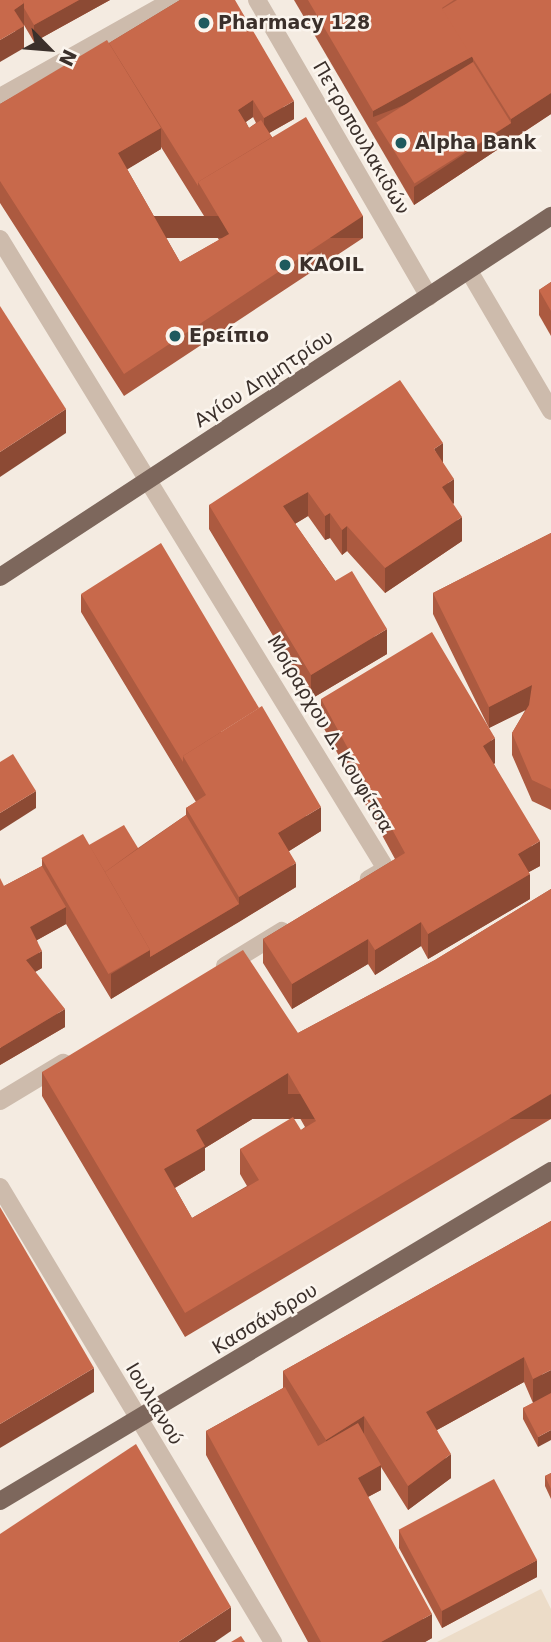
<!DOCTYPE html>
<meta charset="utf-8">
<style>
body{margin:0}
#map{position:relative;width:551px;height:1642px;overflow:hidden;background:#f4ebe1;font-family:"DejaVu Sans",sans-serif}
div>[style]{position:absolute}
.plaza>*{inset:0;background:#ecdcc8}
.minor>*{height:18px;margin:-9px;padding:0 9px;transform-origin:9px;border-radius:9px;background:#cdbbac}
.major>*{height:18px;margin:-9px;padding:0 9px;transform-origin:9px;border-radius:9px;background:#7d675c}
.wall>*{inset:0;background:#ac5a40}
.shaded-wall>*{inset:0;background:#8c4a34;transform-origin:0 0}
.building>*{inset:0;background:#c8694b;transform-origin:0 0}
.dots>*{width:19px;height:19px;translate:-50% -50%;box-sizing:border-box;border:4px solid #fbf5ee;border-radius:50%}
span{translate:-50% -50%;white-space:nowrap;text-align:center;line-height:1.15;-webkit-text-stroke:5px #fbf5ee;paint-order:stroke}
.poi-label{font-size:19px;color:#3b302b;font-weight:700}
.left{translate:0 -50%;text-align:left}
.street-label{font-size:19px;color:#3b302b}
.north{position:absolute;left:14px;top:14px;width:70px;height:70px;-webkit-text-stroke:5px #fbf5ee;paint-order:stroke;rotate:115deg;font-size:19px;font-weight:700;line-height:28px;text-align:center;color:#3b302b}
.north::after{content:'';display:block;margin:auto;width:24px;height:32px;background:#3b302b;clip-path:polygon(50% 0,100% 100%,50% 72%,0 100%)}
</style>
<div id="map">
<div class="plaza">
<i style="clip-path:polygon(541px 1589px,551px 1609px,551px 1642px,437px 1642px)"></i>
</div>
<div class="minor">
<i style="left:257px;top:0;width:343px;rotate:59.9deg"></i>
<i style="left:0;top:97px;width:198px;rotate:-29.3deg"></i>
<i style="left:0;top:239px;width:739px;rotate:58.5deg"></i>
<i style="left:386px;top:869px;width:20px;rotate:150deg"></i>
<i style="left:469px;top:271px;width:162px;rotate:59.6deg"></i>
<i style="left:225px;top:966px;width:67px;rotate:-31.6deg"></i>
<i style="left:0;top:1101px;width:74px;rotate:-31.1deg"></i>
<i style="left:0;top:1187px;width:531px;rotate:59.04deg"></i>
</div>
<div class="major">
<i style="left:0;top:577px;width:659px;rotate:-33.23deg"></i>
<i style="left:0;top:1501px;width:642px;rotate:-30.92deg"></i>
</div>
<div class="wall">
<i style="clip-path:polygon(0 0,110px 0,34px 42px,24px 25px,24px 48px)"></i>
<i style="clip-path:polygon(evenodd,180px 0,294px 119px,269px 133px,272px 137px,363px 238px,124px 396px,0 203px,0 104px,109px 43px,180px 0,253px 117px,256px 123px,249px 128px,246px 122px,253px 117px,180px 0,161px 147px,219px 240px,180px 262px,127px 169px,161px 149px,161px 147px)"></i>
<i style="clip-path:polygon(294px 0,551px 0,551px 114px,414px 205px)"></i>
<i style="clip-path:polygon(551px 282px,551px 336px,539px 315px,539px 290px)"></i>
<i style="clip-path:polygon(443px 463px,454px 503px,453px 504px,462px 541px,385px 593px,347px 551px,342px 555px,330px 538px,325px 540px,308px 516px,295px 524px,387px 654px,311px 699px,209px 529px,209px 505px)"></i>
<i style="clip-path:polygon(551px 533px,551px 810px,532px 801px,512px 755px,512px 733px,526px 709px,489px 728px,495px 763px,494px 764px,540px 866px,529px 872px,530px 899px,428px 959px,421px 946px,375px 975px,368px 964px,292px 1009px,263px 963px,263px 939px,395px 859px,321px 723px,321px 699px,489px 728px,433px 614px,433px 593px)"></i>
<i style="clip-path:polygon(81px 594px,321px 831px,289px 851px,296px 887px,111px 999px,66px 924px,37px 940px,42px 968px,35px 972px,65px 1027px,0 1065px,4px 886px,42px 866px,42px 859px,89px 845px,138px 848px,186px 815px,186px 808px,196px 802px,81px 612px)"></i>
<i style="clip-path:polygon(evenodd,551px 889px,551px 1119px,185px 1337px,42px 1096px,42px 1072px,298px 1033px,435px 960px,551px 889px,288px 1097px,305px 1127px,301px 1130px,240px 1149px,240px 1174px,247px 1186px,192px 1218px,175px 1188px,205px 1170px,205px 1148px,288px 1097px)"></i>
<i style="clip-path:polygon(551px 1221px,538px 1447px,523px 1419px,523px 1408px,533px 1403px,524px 1382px,437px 1430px,451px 1478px,408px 1510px,381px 1467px,381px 1490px,368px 1497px,432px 1638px,425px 1642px,308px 1642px,206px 1455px,206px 1431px,283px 1388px,283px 1371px)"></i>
<i style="clip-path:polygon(551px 1473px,551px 1499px,545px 1486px,545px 1476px)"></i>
<i style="clip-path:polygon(399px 1530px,537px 1577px,442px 1628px,399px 1548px)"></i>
</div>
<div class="shaded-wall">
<i style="clip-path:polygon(79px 0,110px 0,34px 42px,34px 25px)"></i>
<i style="clip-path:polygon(24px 3px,24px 25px,14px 10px)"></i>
<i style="clip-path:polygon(24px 26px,24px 48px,0 62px,0 40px)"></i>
<i style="clip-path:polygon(473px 56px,473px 79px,373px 117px,373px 111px)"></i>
<i style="clip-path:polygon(551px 93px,551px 114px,414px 205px,414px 187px,511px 123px,511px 119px)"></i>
<i style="clip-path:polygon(253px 100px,253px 117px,238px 127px,238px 110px)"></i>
<i style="clip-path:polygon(294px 101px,294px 119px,264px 136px,264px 118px)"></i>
<i style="clip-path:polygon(161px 128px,161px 149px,118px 175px,118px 153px)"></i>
<i style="left:363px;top:216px;width:22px;height:287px;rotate:90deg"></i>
<i style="clip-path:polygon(66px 409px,66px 433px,0 477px,0 452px)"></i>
<i style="clip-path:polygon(443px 443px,443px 467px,434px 449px)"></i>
<i style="clip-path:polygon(454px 479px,454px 503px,442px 512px,442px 487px)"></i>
<i style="clip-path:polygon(308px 492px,308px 516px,283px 531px,283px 506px)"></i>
<i style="clip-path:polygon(330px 513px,330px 538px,325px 540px,325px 516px)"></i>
<i style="clip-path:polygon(462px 517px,462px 541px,385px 593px,385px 568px)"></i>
<i style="clip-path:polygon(347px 526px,347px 551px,342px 555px,342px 530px)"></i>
<i style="clip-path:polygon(387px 629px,387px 654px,311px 699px,311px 675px)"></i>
<i style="clip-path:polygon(532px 685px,532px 707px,489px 728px,489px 707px)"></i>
<i style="clip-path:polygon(495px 738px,495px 763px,483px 770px,483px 746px)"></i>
<i style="clip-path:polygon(36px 791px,36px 808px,0 831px,0 813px)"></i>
<i style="clip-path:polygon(321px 807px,321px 831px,278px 858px,278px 833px)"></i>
<i style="clip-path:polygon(540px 841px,540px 866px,518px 878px,518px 854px)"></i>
<i style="clip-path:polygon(296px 863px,296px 887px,239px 922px,239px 897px)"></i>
<i style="clip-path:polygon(530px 874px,530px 899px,428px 959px,428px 934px)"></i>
<i style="clip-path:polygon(239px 904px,239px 922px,150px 975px,150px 957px)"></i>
<i style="clip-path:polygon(66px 907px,66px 924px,30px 944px,30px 927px)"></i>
<i style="clip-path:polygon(421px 922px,421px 946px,375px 975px,375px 950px)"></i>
<i style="clip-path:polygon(368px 939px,368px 964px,292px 1009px,292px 984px)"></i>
<i style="clip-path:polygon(150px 950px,150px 975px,111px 999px,111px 974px)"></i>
<i style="clip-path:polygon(42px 951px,42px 968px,26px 977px,26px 960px)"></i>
<i style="clip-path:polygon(65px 1009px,65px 1027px,0 1065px,0 1048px)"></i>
<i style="clip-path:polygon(288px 1073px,288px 1097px,205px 1148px,205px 1170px,164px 1194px,164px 1169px,196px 1130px)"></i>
<i style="left:551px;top:1094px;width:25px;height:427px;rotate:90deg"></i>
<i style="clip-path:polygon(524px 1357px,524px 1382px,426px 1436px,426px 1412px)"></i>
<i style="clip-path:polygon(94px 1368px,94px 1392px,0 1448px,0 1424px)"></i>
<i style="clip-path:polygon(551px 1370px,551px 1395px,533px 1403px,533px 1379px)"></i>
<i style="clip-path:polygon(364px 1416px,364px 1441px,326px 1464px,326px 1440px)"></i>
<i style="clip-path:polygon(551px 1430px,551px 1440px,538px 1447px,538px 1437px)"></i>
<i style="clip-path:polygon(451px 1454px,451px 1478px,408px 1510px,408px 1486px)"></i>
<i style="clip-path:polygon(381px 1465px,381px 1490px,358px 1502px,358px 1478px)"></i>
<i style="clip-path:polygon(537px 1560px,537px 1577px,442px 1628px,442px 1610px)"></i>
<i style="clip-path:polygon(231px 1607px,231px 1631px,215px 1642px,178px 1642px)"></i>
<i style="clip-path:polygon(432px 1614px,432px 1638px,425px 1642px,381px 1642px)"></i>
</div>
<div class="building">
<i style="clip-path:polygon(0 0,22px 0,24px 3px,14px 10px,24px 26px,0 40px)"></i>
<i style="clip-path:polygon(22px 0,79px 0,34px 25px,24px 8px,24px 3px)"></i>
<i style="clip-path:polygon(180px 0,235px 0,294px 101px,264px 118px,253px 100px,238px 110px,249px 128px,261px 120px,272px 137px,198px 182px,198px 186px,109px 43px)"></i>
<i style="clip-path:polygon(308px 0,454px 0,442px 8px,473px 56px,373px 111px)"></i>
<i style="clip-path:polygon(457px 0,551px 0,551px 93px,511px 119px,442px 9px)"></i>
<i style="clip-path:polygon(107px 40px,161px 128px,118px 153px,180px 262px,229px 234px,198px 182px,306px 117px,363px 216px,124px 374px,0 181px,0 104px)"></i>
<i style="left:473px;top:62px;width:72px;height:114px;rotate:58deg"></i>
<i style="clip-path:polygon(551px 282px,551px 311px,539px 290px)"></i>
<i style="clip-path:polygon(0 306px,66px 409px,0 452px)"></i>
<i style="clip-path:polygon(400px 380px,443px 443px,434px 449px,454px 479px,442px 487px,462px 517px,385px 568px,347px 526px,342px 530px,330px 513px,325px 516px,308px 492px,283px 506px,335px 581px,352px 571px,387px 629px,311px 675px,209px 505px)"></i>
<i style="clip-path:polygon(551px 533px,551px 789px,532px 780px,512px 733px,529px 705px,532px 685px,489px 707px,433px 593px)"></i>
<i style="clip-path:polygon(161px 543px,259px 708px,183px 756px,183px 762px,81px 594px)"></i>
<i style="clip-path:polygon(432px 632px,495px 738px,483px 746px,540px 841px,518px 854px,530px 874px,428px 934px,421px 922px,375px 950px,368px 939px,292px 984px,263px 939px,405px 853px,321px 699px)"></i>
<i style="clip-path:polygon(262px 706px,321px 807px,278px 833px,296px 863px,239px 897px,186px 808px,206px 795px,183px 756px)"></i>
<i style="clip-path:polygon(13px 754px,36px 791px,0 813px,0 762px)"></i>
<i style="clip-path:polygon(186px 815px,239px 904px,150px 957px,150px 950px,105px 872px)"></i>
<i style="clip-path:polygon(124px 825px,138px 848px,105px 872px,89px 845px)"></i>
<i style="left:83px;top:834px;width:134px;height:48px;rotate:60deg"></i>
<i style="clip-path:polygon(42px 866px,66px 907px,30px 927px,42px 951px,26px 960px,65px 1009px,0 1048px,0 878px,4px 886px)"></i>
<i style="clip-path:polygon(evenodd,551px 889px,551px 1094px,185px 1313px,42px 1072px,243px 950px,298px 1033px,435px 960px,551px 889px,288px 1073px,316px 1121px,301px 1130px,293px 1117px,240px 1149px,259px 1180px,192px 1218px,164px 1169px,205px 1146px,196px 1130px,288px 1073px)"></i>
<i style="clip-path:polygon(0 1207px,94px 1368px,0 1424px)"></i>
<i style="clip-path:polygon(551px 1221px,551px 1370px,533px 1379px,524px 1357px,426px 1412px,451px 1454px,408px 1486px,364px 1416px,326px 1440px,283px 1371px)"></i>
<i style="clip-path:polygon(285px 1387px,318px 1446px,358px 1423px,381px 1465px,358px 1478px,432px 1614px,381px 1642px,321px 1642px,206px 1431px)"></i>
<i style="clip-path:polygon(551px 1393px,551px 1430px,538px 1437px,523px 1408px)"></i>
<i style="clip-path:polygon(136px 1444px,231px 1607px,178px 1642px,0 1642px,0 1534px)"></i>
<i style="clip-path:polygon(551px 1473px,551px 1489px,545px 1476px)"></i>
<i style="left:494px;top:1479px;width:92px;height:108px;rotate:62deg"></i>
<i style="clip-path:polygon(241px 1636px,245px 1642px,231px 1642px)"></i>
</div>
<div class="dots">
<i style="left:204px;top:23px;background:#1f5a5e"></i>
<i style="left:401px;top:143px;background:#1f5a5e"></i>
<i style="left:285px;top:265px;background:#1f5a5e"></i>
<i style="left:175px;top:336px;background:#1f5a5e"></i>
</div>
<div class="poi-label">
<span class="left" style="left:218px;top:23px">Pharmacy 128</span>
<span class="left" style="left:415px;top:143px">Alpha Bank</span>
<span class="left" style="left:299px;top:265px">KAOIL</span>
<span class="left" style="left:189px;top:336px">Ερείπιο</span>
</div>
<div class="street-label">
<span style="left:361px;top:138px;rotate:60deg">Πετροπουλακιδών</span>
<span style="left:264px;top:379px;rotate:-33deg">Αγίου Δημητρίου</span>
<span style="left:330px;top:734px;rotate:59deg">Μοίραρχου Δ. Κουφίτσα</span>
<span style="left:265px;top:1319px;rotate:-31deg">Κασσάνδρου</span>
<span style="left:154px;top:1404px;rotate:59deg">Ιουλιανού</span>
</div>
<div class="north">N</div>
</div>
